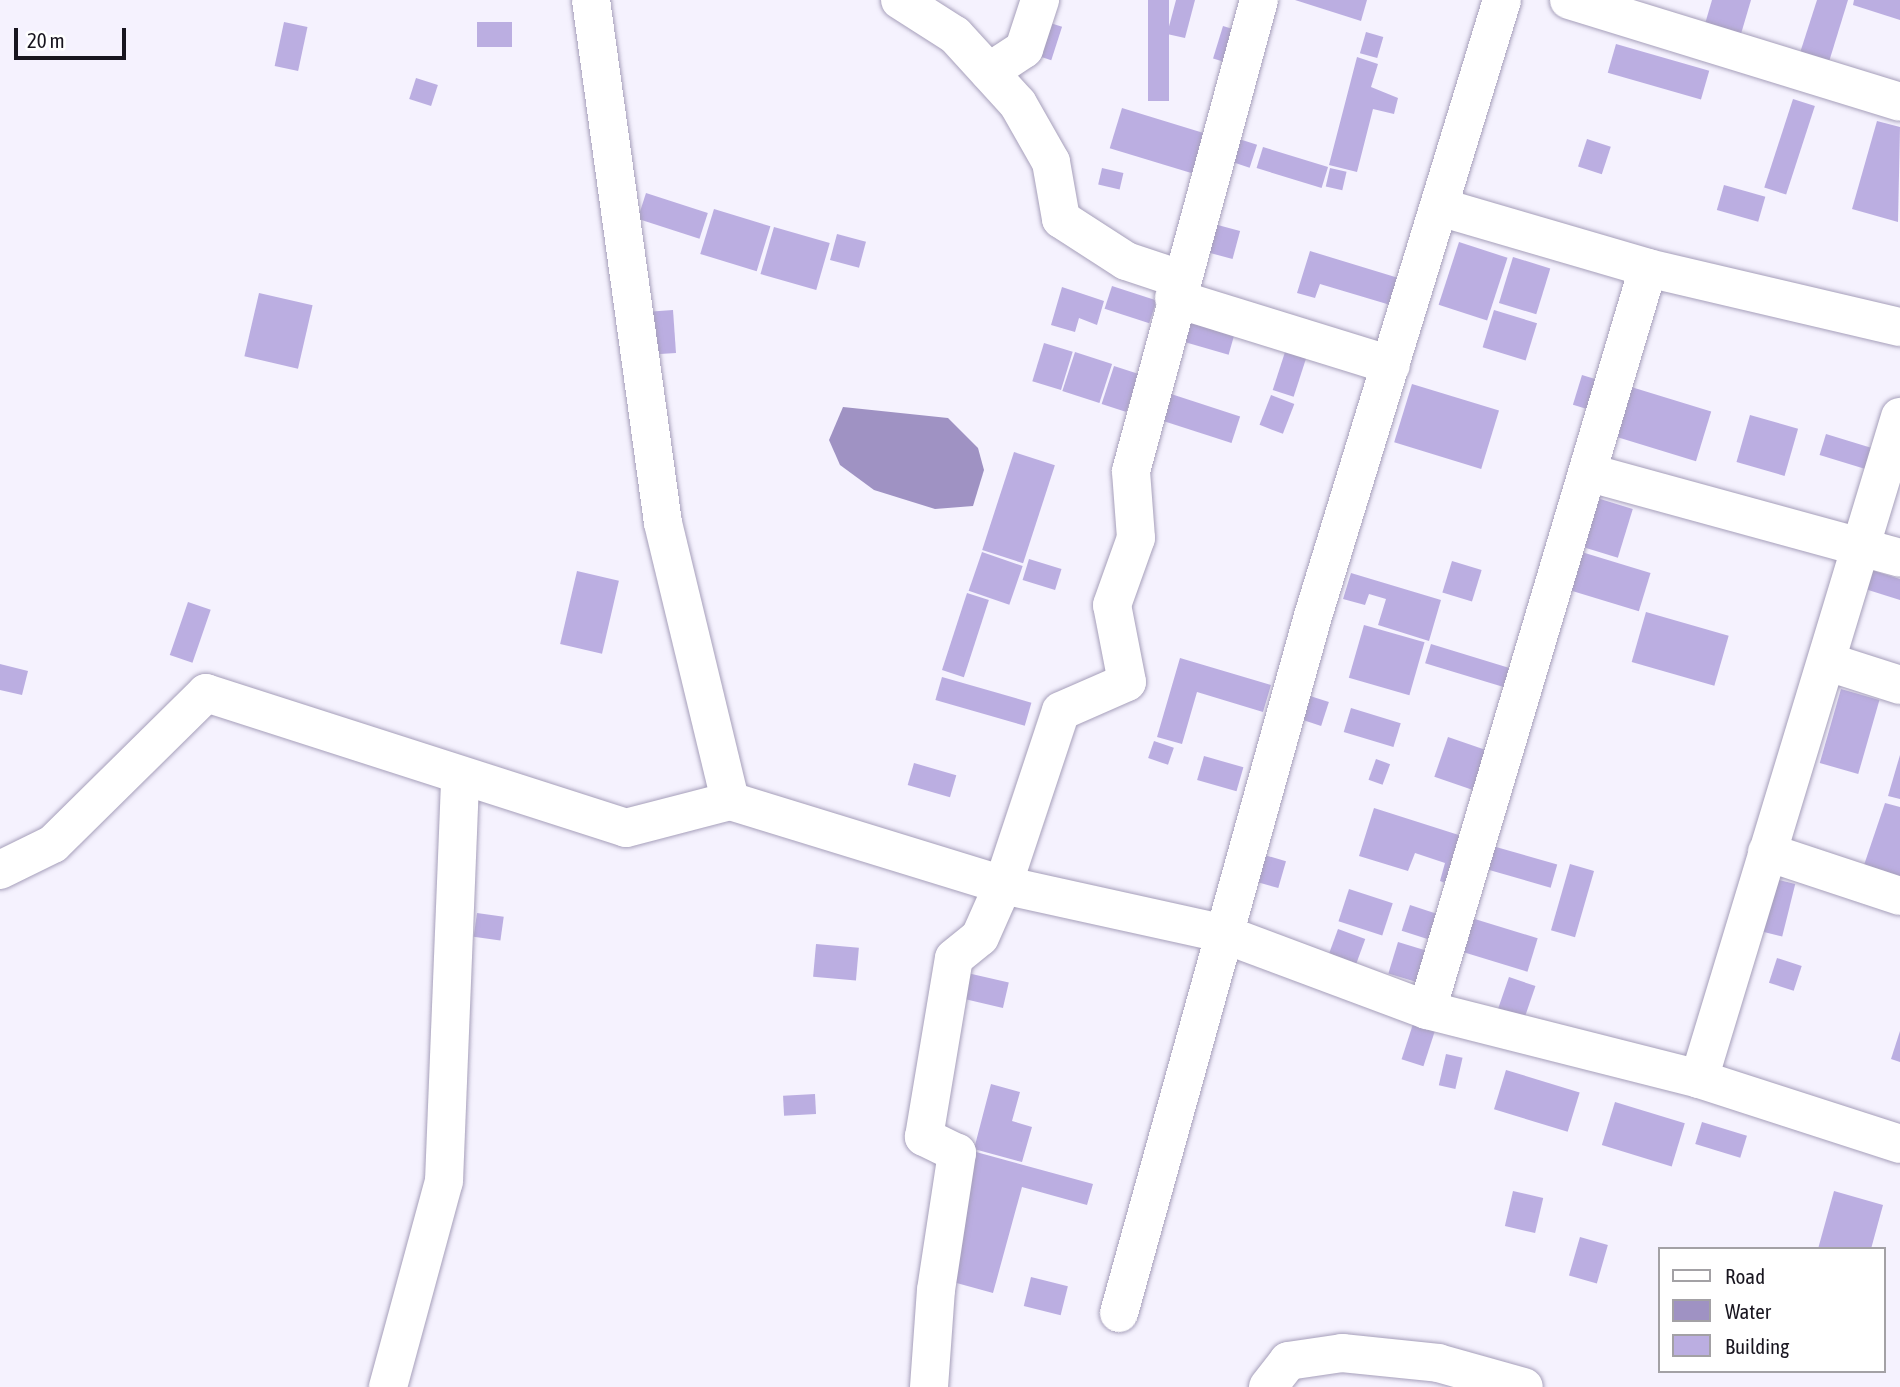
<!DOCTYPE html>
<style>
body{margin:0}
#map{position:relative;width:1900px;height:1387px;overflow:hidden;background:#f5f2fe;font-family:"Asap Condensed",sans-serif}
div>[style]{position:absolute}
.water>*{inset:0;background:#9f92c3}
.building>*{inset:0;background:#bbaee1;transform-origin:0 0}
.roads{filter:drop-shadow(0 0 2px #a69fba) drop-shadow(0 0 2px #a69fba)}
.minor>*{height:38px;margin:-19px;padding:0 19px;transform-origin:19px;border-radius:19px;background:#fff}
span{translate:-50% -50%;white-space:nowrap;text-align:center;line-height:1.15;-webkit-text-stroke:5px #fff;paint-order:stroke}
.legend{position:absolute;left:1658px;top:1247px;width:228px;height:126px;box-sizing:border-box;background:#fff;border:2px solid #a3a1a5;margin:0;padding:9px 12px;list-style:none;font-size:21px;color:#18151f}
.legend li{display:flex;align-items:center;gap:14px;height:35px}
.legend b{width:35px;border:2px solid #a3a1a5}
.scale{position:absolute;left:14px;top:28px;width:112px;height:32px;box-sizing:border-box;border:4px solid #18151f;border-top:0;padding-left:9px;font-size:21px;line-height:24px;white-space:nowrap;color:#18151f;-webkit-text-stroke:5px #fff;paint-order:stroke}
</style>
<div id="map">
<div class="water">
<i style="clip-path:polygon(843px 407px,948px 418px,978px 448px,984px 470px,973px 506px,935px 509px,874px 490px,840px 465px,829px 440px)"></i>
</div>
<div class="building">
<i style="left:1148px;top:0;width:21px;height:101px"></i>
<i style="clip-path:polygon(1176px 0,1195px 0,1185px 38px,1167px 34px)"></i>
<i style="clip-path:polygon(1295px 0,1367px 0,1361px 21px)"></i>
<i style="clip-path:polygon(1712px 0,1751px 0,1738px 44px,1702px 34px)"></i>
<i style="clip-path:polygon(1817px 0,1848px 0,1828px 65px,1799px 56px)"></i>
<i style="clip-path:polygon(1854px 0,1900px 0,1900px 20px,1853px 5px)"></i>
<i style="left:1044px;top:21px;width:19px;height:35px;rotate:18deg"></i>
<i style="left:284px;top:22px;width:24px;height:45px;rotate:12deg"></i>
<i style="left:477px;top:22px;width:35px;height:25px"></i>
<i style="left:1223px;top:26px;width:17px;height:34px;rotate:17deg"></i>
<i style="left:1366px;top:32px;width:18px;height:22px;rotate:16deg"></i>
<i style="left:1616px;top:44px;width:97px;height:30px;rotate:16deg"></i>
<i style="clip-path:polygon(1357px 57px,1378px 64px,1371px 87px,1398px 98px,1394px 114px,1373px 109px,1357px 172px,1329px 165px)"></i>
<i style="left:416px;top:78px;width:23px;height:22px;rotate:18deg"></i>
<i style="left:1793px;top:99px;width:23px;height:93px;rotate:18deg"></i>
<i style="left:1122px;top:108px;width:87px;height:42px;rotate:17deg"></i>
<i style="clip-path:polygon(1877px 121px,1900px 127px,1898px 222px,1852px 209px)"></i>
<i style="left:1239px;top:139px;width:19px;height:24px;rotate:18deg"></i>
<i style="left:1587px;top:139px;width:25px;height:29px;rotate:18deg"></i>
<i style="left:1263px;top:147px;width:68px;height:22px;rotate:17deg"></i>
<i style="left:1102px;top:168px;width:22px;height:17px;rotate:13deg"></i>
<i style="left:1330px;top:168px;width:17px;height:19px;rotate:13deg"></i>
<i style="left:1724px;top:185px;width:43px;height:26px;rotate:16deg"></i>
<i style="left:646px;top:193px;width:65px;height:27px;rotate:18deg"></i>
<i style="left:714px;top:209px;width:59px;height:47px;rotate:17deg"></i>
<i style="left:1214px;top:224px;width:27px;height:29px;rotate:15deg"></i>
<i style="left:774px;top:227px;width:58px;height:49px;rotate:16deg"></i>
<i style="left:837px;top:234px;width:30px;height:27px;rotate:15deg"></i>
<i style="left:1459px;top:242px;width:51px;height:66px;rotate:18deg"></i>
<i style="clip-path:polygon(1310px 251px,1405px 280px,1397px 307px,1320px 284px,1315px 298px,1297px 293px)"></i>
<i style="left:1513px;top:257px;width:39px;height:48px;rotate:17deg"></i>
<i style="left:1112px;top:286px;width:47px;height:24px;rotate:18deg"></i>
<i style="clip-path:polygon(1062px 287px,1104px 301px,1097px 325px,1079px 318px,1075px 332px,1051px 325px)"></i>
<i style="left:259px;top:293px;width:55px;height:65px;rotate:13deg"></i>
<i style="left:673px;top:310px;width:43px;height:28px;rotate:86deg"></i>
<i style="left:1494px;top:310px;width:45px;height:39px;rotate:17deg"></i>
<i style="left:1184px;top:318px;width:53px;height:23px;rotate:16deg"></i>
<i style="left:1044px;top:343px;width:30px;height:40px;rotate:17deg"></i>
<i style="left:1286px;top:349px;width:22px;height:43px;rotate:18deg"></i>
<i style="left:1075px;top:352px;width:39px;height:41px;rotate:18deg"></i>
<i style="left:1114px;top:366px;width:26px;height:40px;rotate:18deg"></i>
<i style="left:1582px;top:375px;width:30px;height:31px;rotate:17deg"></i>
<i style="left:1412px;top:384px;width:91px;height:61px;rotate:17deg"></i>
<i style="left:1628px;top:386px;width:87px;height:52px;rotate:17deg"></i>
<i style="left:1165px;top:392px;width:79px;height:28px;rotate:18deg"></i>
<i style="left:1271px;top:395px;width:25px;height:32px;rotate:21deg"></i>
<i style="left:1750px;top:415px;width:50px;height:49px;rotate:16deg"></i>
<i style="left:1826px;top:434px;width:59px;height:22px;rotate:17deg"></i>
<i style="left:1014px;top:452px;width:43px;height:103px;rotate:18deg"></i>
<i style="left:1584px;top:494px;width:51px;height:51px;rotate:17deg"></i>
<i style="left:1575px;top:550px;width:79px;height:40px;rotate:17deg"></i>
<i style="left:982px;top:552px;width:43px;height:41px;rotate:19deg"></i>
<i style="left:1029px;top:559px;width:34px;height:22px;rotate:17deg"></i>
<i style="left:1452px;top:561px;width:31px;height:33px;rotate:17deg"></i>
<i style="clip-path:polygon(1871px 570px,1900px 579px,1900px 600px,1865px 589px)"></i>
<i style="left:577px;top:571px;width:43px;height:75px;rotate:13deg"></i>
<i style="clip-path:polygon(1351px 573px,1441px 600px,1429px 641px,1378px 625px,1386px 599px,1369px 594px,1365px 605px,1343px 599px)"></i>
<i style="left:967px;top:593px;width:23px;height:81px;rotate:18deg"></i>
<i style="left:188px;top:602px;width:24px;height:56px;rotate:19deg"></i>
<i style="left:1646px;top:612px;width:86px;height:52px;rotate:16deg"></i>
<i style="left:1364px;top:625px;width:63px;height:55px;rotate:16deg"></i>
<i style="left:1431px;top:644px;width:88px;height:20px;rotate:17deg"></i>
<i style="clip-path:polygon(1180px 658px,1271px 685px,1263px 712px,1197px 692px,1182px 744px,1157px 737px)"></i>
<i style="clip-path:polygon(0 664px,28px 671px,22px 695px,0 690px)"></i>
<i style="left:942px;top:677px;width:93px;height:24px;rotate:16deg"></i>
<i style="left:1841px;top:689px;width:40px;height:77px;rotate:16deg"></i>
<i style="left:1307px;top:695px;width:23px;height:25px;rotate:18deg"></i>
<i style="left:1351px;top:708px;width:52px;height:25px;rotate:17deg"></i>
<i style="left:1448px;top:737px;width:50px;height:42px;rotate:19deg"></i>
<i style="left:1154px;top:741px;width:21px;height:18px;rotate:19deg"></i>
<i style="clip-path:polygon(1900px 755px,1900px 799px,1888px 796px)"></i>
<i style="left:1204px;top:756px;width:41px;height:25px;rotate:16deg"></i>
<i style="left:1376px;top:759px;width:15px;height:22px;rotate:20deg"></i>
<i style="left:914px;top:763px;width:44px;height:23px;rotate:16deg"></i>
<i style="clip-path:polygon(1885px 803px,1900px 807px,1900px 880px,1863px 868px)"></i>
<i style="clip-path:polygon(1374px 808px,1465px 837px,1450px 885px,1440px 881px,1445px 863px,1415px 853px,1408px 871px,1359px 856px)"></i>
<i style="left:1489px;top:845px;width:71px;height:24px;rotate:16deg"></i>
<i style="left:1261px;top:854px;width:26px;height:28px;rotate:16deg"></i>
<i style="left:1570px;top:864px;width:25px;height:69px;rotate:16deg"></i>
<i style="left:1771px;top:878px;width:25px;height:54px;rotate:14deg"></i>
<i style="left:1349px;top:889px;width:46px;height:34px;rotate:18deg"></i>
<i style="left:1410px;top:905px;width:32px;height:27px;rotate:18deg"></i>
<i style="left:477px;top:913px;width:27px;height:24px;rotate:8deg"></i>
<i style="left:1465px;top:916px;width:76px;height:35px;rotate:17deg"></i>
<i style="left:1338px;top:929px;width:29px;height:33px;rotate:20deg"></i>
<i style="left:1398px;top:942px;width:31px;height:33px;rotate:17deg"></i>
<i style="left:816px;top:944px;width:43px;height:33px;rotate:5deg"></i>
<i style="left:1777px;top:958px;width:26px;height:26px;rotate:18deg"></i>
<i style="left:963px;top:972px;width:47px;height:26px;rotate:13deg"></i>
<i style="left:1509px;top:977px;width:28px;height:42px;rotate:19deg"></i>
<i style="left:1413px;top:1024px;width:23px;height:37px;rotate:18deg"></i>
<i style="clip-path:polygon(1900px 1031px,1900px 1062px,1891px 1059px)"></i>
<i style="left:1446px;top:1054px;width:17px;height:32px;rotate:13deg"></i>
<i style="left:1506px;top:1070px;width:77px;height:41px;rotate:17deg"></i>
<i style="clip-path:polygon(991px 1084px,1020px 1092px,1012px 1121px,1032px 1127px,1022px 1162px,974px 1149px)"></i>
<i style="left:815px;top:1094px;width:20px;height:32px;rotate:87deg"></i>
<i style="left:1615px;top:1102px;width:73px;height:45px;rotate:17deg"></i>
<i style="left:1702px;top:1122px;width:47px;height:23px;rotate:17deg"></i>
<i style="clip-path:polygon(976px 1152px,1093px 1184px,1087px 1205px,1022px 1187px,993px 1293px,942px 1279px)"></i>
<i style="left:1513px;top:1191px;width:31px;height:36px;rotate:13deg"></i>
<i style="clip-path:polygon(1834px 1191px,1883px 1205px,1871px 1249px,1818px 1249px)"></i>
<i style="left:1580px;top:1237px;width:29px;height:40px;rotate:16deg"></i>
<i style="left:1031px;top:1277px;width:38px;height:30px;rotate:14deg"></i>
</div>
<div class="roads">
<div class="minor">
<i style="left:591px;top:0;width:528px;rotate:82.16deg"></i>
<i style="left:663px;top:523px;width:286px;rotate:76.4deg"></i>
<i style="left:900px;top:0;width:65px;rotate:32.5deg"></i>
<i style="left:955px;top:35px;width:93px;rotate:47.6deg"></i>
<i style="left:1018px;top:104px;width:67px;rotate:60.4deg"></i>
<i style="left:1051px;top:162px;width:58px;rotate:80deg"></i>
<i style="left:1061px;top:219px;width:77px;rotate:32.9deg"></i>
<i style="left:1126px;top:261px;width:57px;rotate:18.4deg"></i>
<i style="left:1569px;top:0;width:346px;rotate:17.1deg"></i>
<i style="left:989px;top:72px;width:42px;rotate:-33.3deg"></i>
<i style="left:1024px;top:49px;width:52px;rotate:-71.9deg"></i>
<i style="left:1440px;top:207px;width:217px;rotate:16.3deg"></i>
<i style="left:1648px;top:268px;width:259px;rotate:13.2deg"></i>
<i style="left:1174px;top:298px;width:227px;rotate:17.2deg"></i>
<i style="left:1590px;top:473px;width:321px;rotate:15.3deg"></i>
<i style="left:1828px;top:662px;width:76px;rotate:17.7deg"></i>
<i style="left:1767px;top:852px;width:140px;rotate:18.3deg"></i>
<i style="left:0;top:870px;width:59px;rotate:-26.1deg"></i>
<i style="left:53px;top:844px;width:215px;rotate:-44.6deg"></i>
<i style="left:206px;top:693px;width:441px;rotate:17.8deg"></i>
<i style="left:626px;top:828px;width:107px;rotate:-14.6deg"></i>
<i style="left:730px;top:801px;width:286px;rotate:17.1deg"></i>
<i style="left:1003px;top:885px;width:223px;rotate:12.4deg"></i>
<i style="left:1221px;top:933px;width:220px;rotate:20.5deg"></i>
<i style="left:1427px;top:1010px;width:281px;rotate:14.2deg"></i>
<i style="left:1699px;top:1079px;width:211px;rotate:17.9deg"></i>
<i style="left:1427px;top:1010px;width:774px;rotate:-73.41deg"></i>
<i style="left:1699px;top:1079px;width:692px;rotate:-73.11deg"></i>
<i style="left:1119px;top:1313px;width:723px;rotate:-74.45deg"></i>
<i style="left:1313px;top:616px;width:644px;rotate:-72.94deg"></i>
<i style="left:388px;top:1387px;width:213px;rotate:-74.8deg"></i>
<i style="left:444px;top:1181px;width:405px;rotate:-87.7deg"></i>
<i style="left:929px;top:1387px;width:97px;rotate:-85.9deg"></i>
<i style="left:936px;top:1290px;width:139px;rotate:-81.3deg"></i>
<i style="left:957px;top:1153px;width:37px;rotate:-154deg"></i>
<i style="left:924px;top:1137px;width:181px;rotate:-80.5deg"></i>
<i style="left:954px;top:958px;width:33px;rotate:-39deg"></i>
<i style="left:980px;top:937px;width:57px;rotate:-66.1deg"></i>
<i style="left:1003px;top:885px;width:183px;rotate:-71.6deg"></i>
<i style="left:1061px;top:711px;width:72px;rotate:-23.7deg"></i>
<i style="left:1127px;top:682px;width:78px;rotate:-101deg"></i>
<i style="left:1112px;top:605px;width:71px;rotate:-70.3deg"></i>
<i style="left:1136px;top:538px;width:67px;rotate:-94.3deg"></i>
<i style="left:1131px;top:471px;width:488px;rotate:-74.8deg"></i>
<i style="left:1268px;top:1387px;width:33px;rotate:-52deg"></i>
<i style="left:1288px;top:1361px;width:55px;rotate:-8.4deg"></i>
<i style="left:1342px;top:1353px;width:97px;rotate:5.9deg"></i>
<i style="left:1438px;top:1363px;width:89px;rotate:15.6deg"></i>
</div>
</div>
<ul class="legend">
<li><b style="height:9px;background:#fff"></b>Road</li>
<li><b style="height:19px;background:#9f92c3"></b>Water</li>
<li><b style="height:19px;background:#bbaee1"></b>Building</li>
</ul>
<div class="scale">20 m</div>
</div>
